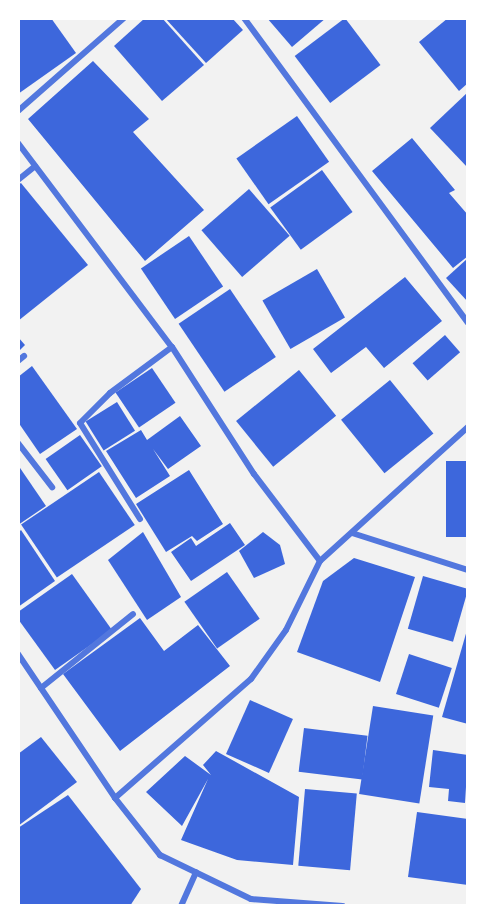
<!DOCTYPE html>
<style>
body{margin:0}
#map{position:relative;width:486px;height:924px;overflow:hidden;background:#f2f2f2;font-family:Barlow,sans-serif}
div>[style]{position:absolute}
.building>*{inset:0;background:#3d67dc;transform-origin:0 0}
.minor>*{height:6px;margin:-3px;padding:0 3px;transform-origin:3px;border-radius:3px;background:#5277de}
span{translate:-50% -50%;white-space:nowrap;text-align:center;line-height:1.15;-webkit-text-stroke:6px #fff;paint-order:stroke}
.frame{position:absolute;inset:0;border:20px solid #fff;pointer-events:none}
</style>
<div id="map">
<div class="building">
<i style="clip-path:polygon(18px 18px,51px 18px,76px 53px,18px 94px)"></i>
<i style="clip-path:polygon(145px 18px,162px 18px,204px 65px,162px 101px,114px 46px)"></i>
<i style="clip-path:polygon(165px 18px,232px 18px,243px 30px,206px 63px)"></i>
<i style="clip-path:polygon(267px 18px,326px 18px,292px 47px)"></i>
<i style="left:345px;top:18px;width:59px;height:63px;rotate:53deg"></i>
<i style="clip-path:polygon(448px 18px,468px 18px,468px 83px,459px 91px,419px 42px)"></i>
<i style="clip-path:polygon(93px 61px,149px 119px,133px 132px,204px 210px,145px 261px,28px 119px)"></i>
<i style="clip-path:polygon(468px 92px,468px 168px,430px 128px)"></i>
<i style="left:297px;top:116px;width:56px;height:74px;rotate:55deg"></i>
<i style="clip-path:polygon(412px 138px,455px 190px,449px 193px,468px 215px,468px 256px,453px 268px,372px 171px)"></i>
<i style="left:322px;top:170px;width:52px;height:64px;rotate:54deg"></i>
<i style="clip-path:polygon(21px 183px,88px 265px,18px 321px,18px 185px)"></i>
<i style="left:249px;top:189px;width:62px;height:63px;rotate:49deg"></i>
<i style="left:189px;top:236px;width:61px;height:58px;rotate:56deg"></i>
<i style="clip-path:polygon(468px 258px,468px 302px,446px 278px)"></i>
<i style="left:317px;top:269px;width:56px;height:63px;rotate:60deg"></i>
<i style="clip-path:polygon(405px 277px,442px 321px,384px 368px,366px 347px,331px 373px,313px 349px)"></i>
<i style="left:230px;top:289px;width:82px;height:62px;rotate:56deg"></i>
<i style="left:445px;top:335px;width:23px;height:43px;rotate:49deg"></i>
<i style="clip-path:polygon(18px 337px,25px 345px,18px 352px)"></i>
<i style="clip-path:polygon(32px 366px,77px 429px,40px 454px,18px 422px,18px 377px)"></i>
<i style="left:152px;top:368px;width:42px;height:44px;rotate:56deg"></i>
<i style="left:299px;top:370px;width:59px;height:81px;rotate:51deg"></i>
<i style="left:390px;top:380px;width:69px;height:63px;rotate:51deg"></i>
<i style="left:117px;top:402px;width:34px;height:37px;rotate:58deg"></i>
<i style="clip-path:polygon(180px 416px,201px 446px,168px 469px,153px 449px,170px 476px,136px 498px,106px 451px,141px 430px,147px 440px)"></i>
<i style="left:80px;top:435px;width:38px;height:42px;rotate:55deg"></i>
<i style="left:446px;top:461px;width:22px;height:76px"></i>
<i style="clip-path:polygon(18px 465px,46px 506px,18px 525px)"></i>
<i style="clip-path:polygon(189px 470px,223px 524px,197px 541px,192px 536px,166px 552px,136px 504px)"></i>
<i style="left:99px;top:472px;width:64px;height:94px;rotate:56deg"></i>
<i style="clip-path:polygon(230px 523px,245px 545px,191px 581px,171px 552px,191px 538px,196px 546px)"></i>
<i style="clip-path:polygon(21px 530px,55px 581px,18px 607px,18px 533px)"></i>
<i style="clip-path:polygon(143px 532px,181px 597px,147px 620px,108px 560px)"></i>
<i style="clip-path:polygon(263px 532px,280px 545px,285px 564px,254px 578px,239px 551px)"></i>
<i style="clip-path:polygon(354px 558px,415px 577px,380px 682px,297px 652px,323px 581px)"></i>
<i style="left:227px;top:572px;width:57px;height:52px;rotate:55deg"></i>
<i style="clip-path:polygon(72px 574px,112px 630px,55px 670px,18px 619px,18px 612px)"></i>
<i style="left:423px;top:576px;width:47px;height:55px;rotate:16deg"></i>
<i style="clip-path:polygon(140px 618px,164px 651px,198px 625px,230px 666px,120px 751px,63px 674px)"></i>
<i style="clip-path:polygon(467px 630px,468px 630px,468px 724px,442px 717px)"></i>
<i style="left:409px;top:654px;width:45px;height:42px;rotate:18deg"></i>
<i style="left:250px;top:700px;width:47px;height:59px;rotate:24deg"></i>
<i style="left:373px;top:706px;width:61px;height:89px;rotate:9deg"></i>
<i style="left:304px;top:728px;width:64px;height:44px;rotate:7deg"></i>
<i style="clip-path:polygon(41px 737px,77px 782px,18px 826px,18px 754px)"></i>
<i style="clip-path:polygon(433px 750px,468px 755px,465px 803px,448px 801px,449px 789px,429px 787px)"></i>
<i style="clip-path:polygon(216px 751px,299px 797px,293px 865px,237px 860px,181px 840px,208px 779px,182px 826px,146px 792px,185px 756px,211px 775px,203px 765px)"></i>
<i style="left:305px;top:789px;width:52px;height:77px;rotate:5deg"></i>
<i style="clip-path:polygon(68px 795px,141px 889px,130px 906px,18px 906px,18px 828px)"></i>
<i style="clip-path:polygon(417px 812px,468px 819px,468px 885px,408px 877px)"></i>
</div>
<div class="minor">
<i style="left:244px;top:18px;width:378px;rotate:53.7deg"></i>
<i style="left:18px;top:111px;width:141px;rotate:-41.3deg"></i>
<i style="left:18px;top:143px;width:256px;rotate:53deg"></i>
<i style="left:172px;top:347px;width:151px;rotate:57.2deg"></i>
<i style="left:254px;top:474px;width:109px;rotate:52.8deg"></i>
<i style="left:18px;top:180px;width:22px;rotate:-39deg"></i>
<i style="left:18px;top:361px;width:8px;rotate:-40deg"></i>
<i style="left:18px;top:443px;width:56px;rotate:52.3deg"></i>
<i style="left:140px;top:519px;width:113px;rotate:-122deg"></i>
<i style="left:80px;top:423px;width:42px;rotate:-45deg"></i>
<i style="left:110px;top:393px;width:77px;rotate:-36.6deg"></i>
<i style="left:352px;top:533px;width:122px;rotate:17.7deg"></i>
<i style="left:18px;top:654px;width:174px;rotate:56deg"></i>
<i style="left:115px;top:798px;width:73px;rotate:51.7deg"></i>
<i style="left:160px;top:855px;width:101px;rotate:25.8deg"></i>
<i style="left:251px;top:899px;width:92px;rotate:4.4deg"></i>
<i style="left:41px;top:688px;width:118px;rotate:-38.8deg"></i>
<i style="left:115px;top:798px;width:181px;rotate:-41.2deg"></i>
<i style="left:251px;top:679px;width:60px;rotate:-54.5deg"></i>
<i style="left:286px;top:630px;width:77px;rotate:-63.8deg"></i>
<i style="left:320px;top:561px;width:200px;rotate:-42.2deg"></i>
<i style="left:181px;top:906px;width:37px;rotate:-66deg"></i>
</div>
<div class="frame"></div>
</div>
